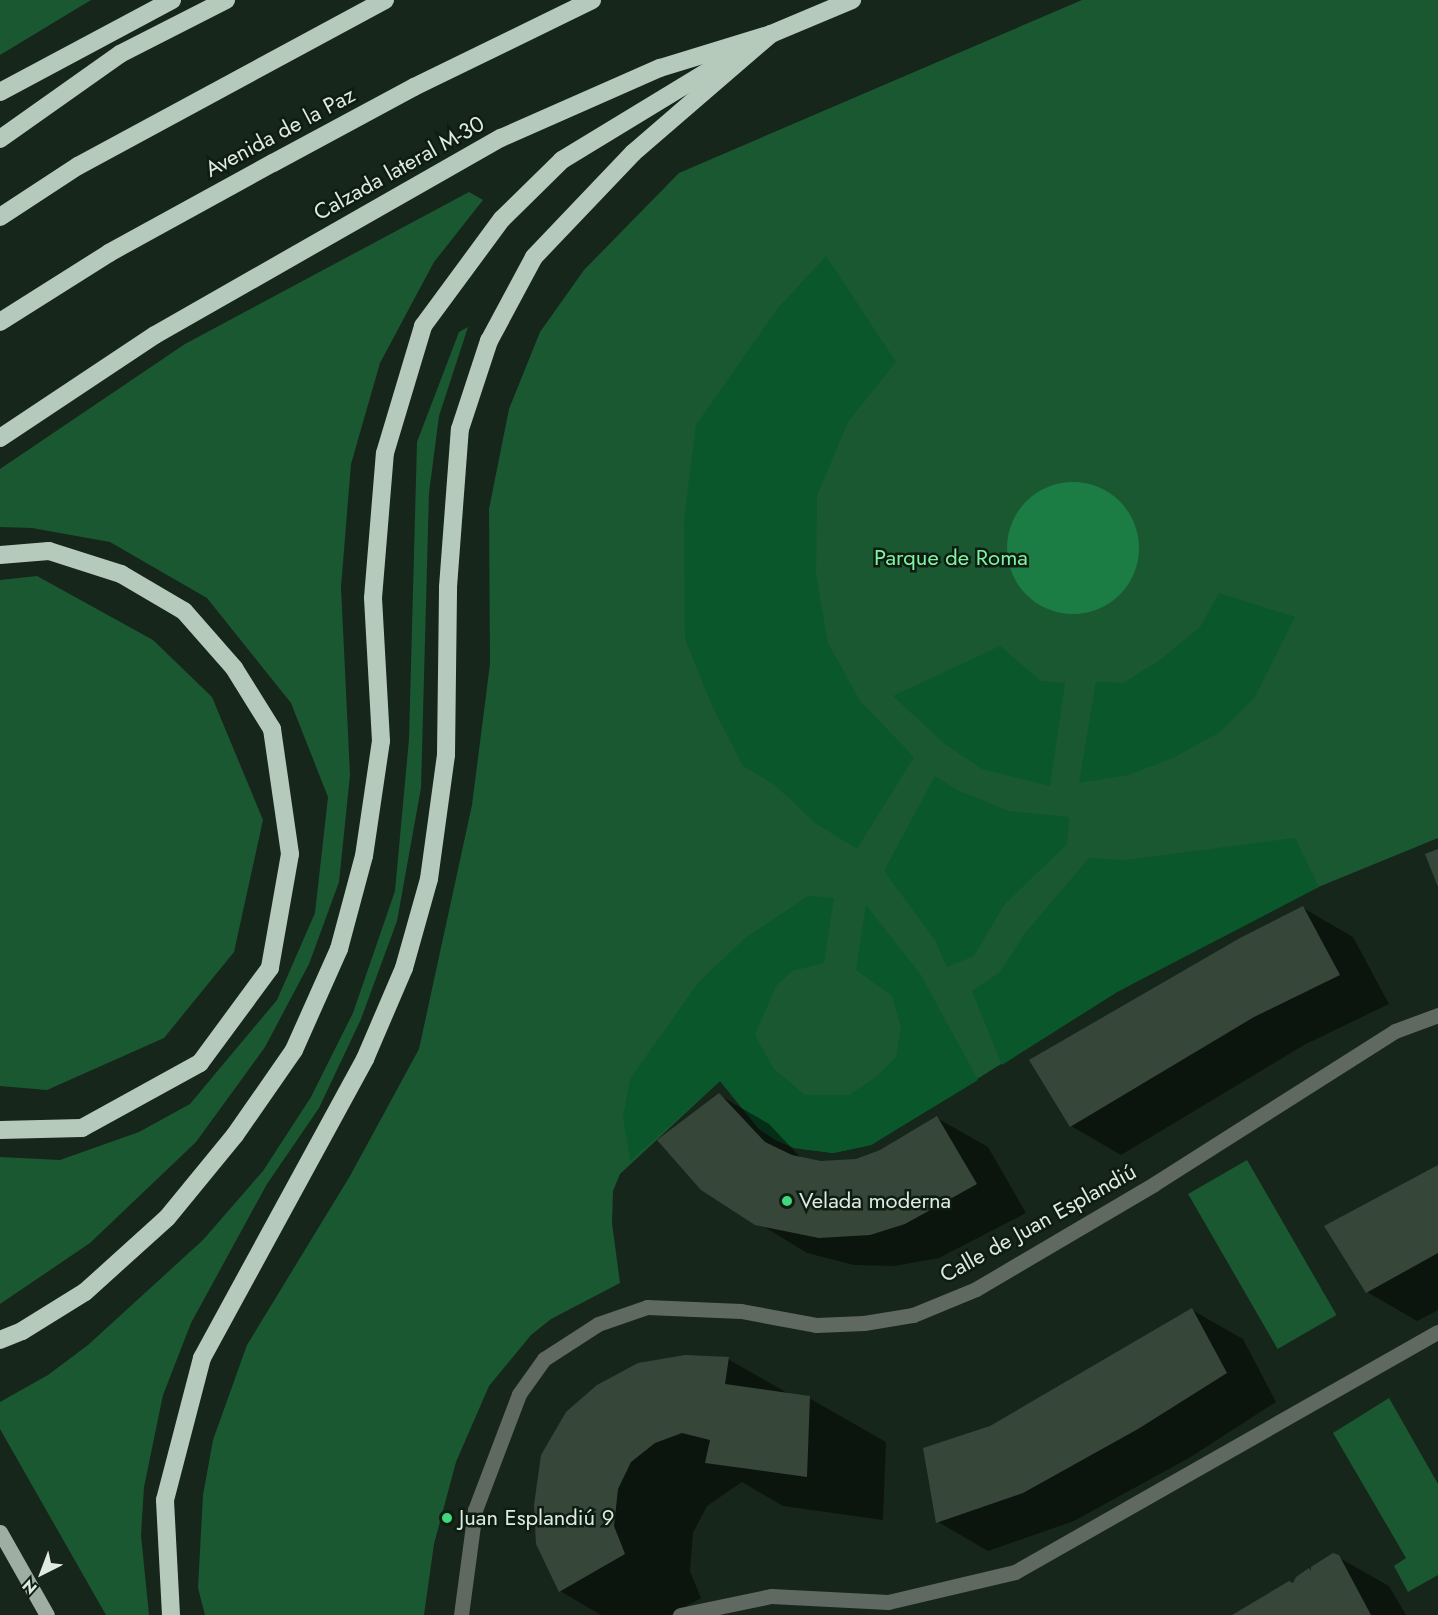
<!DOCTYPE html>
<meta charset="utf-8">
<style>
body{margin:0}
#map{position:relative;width:1438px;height:1615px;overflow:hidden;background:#17261b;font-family:Jost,sans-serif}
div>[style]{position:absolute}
.green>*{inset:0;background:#1a5831;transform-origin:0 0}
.forest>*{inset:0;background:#09572b}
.water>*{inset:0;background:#1b7d43}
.round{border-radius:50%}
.shadow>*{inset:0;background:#0007}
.building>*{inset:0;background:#36473a}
.street>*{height:15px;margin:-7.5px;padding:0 7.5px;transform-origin:7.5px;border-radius:7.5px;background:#606862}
.primary>*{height:15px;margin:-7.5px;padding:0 7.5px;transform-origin:7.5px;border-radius:7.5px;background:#9eaea1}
.highway>*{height:18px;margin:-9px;padding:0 9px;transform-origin:9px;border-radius:9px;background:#b6cabb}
.dots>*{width:16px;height:16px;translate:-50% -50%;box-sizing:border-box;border:3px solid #0e1d12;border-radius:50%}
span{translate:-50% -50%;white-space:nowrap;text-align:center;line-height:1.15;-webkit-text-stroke:5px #0e1d12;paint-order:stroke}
.street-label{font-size:22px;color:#e0eae2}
.park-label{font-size:22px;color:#7ef4a3}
.poi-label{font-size:22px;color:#e0eae2}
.left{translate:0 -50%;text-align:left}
.north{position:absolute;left:12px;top:1543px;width:60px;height:60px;-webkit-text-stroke:4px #0e1d12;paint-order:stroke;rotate:222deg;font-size:16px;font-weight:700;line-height:24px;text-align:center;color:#e0eae2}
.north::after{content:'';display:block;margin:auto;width:21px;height:27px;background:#e0eae2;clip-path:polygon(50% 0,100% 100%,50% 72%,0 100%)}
</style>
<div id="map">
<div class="green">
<i style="clip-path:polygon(0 0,91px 0,0 55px)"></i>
<i style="clip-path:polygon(1082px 0,1438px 0,1438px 838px,1289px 899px,1117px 992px,871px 1145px,833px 1153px,794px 1148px,759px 1129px,720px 1081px,620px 1174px,613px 1191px,612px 1223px,620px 1283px,551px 1319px,531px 1335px,489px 1386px,456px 1462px,434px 1544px,424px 1615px,205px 1615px,198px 1588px,203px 1495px,213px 1440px,247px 1345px,350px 1176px,419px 1049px,472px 805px,490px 664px,489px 509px,509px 409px,540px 332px,584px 270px,679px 173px)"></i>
<i style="clip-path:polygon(469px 192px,483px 200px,434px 262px,380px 363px,351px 464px,341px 587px,350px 775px,339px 882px,309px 964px,265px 1047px,196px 1142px,90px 1243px,0 1304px,0 1157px,60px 1160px,139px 1132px,190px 1104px,277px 1000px,315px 913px,328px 797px,291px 703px,207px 598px,110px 542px,32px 528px,0 527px,0 469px,185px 344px)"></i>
<i style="clip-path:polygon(468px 327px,439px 416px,429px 493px,421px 788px,397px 921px,361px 1019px,319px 1108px,267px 1184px,191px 1323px,163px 1395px,144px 1487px,141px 1535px,149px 1615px,106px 1615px,0 1429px,0 1402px,48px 1375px,88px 1345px,203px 1240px,263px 1171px,311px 1097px,353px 1013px,395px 891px,409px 739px,417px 442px,459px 332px)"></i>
<i style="clip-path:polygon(37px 576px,153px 640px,212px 697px,263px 820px,234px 952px,164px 1038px,47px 1090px,0 1086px,0 580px)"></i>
<i style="left:1247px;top:1160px;width:179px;height:68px;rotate:60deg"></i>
<i style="clip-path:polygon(1389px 1398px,1438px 1484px,1438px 1575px,1408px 1592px,1394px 1566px,1406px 1558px,1333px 1433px)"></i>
</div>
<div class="forest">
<i style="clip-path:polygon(826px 256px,896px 362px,848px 422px,817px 496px,816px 574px,828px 643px,860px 701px,914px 757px,857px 849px,815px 823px,775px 785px,743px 766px,712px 706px,685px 639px,684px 519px,696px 425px,778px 308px)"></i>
<i style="clip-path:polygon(1219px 593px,1295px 617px,1255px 697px,1220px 732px,1173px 758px,1128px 775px,1079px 783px,1096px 682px,1123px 683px,1160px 660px,1200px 627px)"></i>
<i style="clip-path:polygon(1000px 646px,1041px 681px,1065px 683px,1050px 786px,982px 769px,945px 744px,893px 696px)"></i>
<i style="clip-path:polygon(935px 776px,957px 790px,1009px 811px,1069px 817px,1067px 844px,1004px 905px,974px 956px,947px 967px,935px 940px,884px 871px)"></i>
<i style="clip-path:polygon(1295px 838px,1319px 887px,1117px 992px,1002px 1065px,972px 991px,999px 973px,1026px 932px,1089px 858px,1124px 860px)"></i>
<i style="clip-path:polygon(808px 896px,834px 898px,824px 963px,792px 971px,776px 986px,755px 1035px,773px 1068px,805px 1095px,849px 1095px,876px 1077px,896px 1057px,901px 1028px,892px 996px,856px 970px,866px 905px,921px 975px,978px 1080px,871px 1145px,833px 1153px,794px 1148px,775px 1140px,759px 1129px,720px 1081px,630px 1161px,623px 1117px,630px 1079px,698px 983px,745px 938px)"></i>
</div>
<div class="water">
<i class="round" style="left:1007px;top:482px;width:132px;height:132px"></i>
</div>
<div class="shadow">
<i style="clip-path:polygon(1303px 908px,1353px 937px,1389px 1004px,1304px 1045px,1121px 1155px,1071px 1126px)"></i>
<i style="clip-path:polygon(719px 1095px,769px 1124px,802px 1159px,821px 1162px,856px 1160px,881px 1151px,937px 1118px,988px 1147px,1026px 1213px,939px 1258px,894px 1266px,854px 1265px,807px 1253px,702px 1189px)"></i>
<i style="clip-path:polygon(1438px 1169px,1438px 1310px,1417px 1321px,1367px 1292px)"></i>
<i style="clip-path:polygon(1192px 1310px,1243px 1339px,1276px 1402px,1189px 1458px,1074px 1521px,988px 1551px,938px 1522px)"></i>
<i style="clip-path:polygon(728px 1359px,791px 1395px,809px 1398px,886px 1442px,883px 1520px,783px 1506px,742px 1482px,707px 1506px,693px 1533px,690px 1571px,701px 1598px,671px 1615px,601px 1615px,560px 1591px,537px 1543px)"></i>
<i style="clip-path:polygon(1338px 1557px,1389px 1586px,1406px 1615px,1238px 1615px)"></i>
</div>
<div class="building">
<i style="clip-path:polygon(1438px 849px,1438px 887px,1425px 854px)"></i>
<i style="clip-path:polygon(1303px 906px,1340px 975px,1254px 1017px,1070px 1127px,1029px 1060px,1240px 938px)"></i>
<i style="clip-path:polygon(719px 1093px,765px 1142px,792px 1155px,821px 1161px,856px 1159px,880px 1150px,937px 1116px,977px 1184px,905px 1224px,870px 1235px,819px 1238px,755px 1225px,701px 1190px,657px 1140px)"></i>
<i style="clip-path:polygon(1438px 1165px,1438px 1253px,1366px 1293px,1324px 1226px)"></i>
<i style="clip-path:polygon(1192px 1308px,1227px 1373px,1138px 1429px,1023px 1493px,936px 1523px,923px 1448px,990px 1426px)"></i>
<i style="clip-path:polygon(685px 1355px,729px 1357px,725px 1384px,810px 1396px,807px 1477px,705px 1463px,710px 1440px,682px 1433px,655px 1443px,631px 1462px,618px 1489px,614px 1526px,625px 1554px,559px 1592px,536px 1544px,534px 1505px,541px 1455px,566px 1412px,597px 1385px,638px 1363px)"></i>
<i style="clip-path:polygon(1333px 1553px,1339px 1555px,1371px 1615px,1232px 1615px,1289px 1581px,1293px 1583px,1296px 1577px,1309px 1568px,1311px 1571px,1311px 1567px)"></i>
</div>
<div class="street">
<i style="left:461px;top:1615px;width:106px;rotate:-82.4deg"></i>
<i style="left:475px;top:1510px;width:124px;rotate:-69.2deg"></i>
<i style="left:519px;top:1394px;width:43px;rotate:-54.5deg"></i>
<i style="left:544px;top:1359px;width:64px;rotate:-32.9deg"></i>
<i style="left:598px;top:1324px;width:52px;rotate:-19.1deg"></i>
<i style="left:647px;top:1307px;width:94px;rotate:2.4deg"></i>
<i style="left:741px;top:1311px;width:76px;rotate:10.6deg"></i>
<i style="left:816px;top:1325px;width:48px;rotate:-2.4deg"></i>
<i style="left:864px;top:1323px;width:50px;rotate:-9.3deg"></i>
<i style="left:913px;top:1315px;width:68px;rotate:-22.4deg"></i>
<i style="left:976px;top:1289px;width:207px;rotate:-30.5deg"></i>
<i style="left:1154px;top:1184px;width:285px;rotate:-32.4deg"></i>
<i style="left:1395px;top:1031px;width:46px;rotate:-20.4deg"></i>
<i style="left:680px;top:1615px;width:93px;rotate:-11.8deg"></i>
<i style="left:771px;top:1596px;width:117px;rotate:2.9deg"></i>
<i style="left:888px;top:1602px;width:130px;rotate:-13.3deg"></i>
<i style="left:1015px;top:1572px;width:486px;rotate:-29.6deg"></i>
</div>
<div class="primary">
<i style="left:0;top:1532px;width:95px;rotate:60.5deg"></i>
</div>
<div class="highway">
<i style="left:0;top:92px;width:195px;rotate:-28.1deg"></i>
<i style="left:0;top:139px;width:147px;rotate:-35.3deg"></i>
<i style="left:120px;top:54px;width:119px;rotate:-27deg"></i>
<i style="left:0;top:217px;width:93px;rotate:-33.2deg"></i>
<i style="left:78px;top:166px;width:349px;rotate:-28.4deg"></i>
<i style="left:0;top:322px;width:129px;rotate:-32.3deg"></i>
<i style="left:109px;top:253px;width:187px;rotate:-28.8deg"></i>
<i style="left:273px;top:163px;width:160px;rotate:-28.3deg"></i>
<i style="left:414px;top:87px;width:198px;rotate:-26deg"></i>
<i style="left:0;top:438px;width:186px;rotate:-33.6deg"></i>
<i style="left:155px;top:335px;width:398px;rotate:-29.7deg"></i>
<i style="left:501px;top:138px;width:174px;rotate:-23.8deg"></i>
<i style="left:660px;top:68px;width:116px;rotate:-17deg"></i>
<i style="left:771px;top:34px;width:88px;rotate:-22.8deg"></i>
<i style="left:0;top:555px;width:49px;rotate:-4.7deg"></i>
<i style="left:49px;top:551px;width:76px;rotate:17.7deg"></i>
<i style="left:121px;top:574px;width:73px;rotate:30.4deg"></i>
<i style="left:184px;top:611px;width:76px;rotate:48.7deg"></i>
<i style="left:234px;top:668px;width:72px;rotate:58.1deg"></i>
<i style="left:272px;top:729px;width:126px;rotate:81.8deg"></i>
<i style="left:290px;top:854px;width:116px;rotate:100deg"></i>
<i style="left:270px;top:968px;width:118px;rotate:126.4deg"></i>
<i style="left:200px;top:1063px;width:135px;rotate:151.2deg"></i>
<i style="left:82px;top:1128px;width:82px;rotate:178.6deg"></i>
<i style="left:0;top:1340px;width:24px;rotate:-22deg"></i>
<i style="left:22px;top:1331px;width:74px;rotate:-31.8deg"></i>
<i style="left:85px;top:1292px;width:110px;rotate:-42.1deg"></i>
<i style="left:167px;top:1218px;width:107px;rotate:-50.7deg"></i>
<i style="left:235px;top:1135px;width:103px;rotate:-55.2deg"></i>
<i style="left:294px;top:1050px;width:111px;rotate:-66deg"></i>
<i style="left:339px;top:949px;width:96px;rotate:-75deg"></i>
<i style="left:364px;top:856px;width:116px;rotate:-81.6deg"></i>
<i style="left:381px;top:741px;width:143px;rotate:-93.2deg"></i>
<i style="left:373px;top:598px;width:145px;rotate:-85.3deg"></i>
<i style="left:385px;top:453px;width:133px;rotate:-73.3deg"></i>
<i style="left:423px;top:326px;width:133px;rotate:-53.6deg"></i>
<i style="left:502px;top:219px;width:84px;rotate:-44.5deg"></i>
<i style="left:562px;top:160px;width:197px;rotate:-31.3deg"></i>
<i style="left:171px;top:1615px;width:115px;rotate:-93deg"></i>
<i style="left:165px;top:1500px;width:147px;rotate:-75.4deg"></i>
<i style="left:202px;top:1358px;width:341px;rotate:-61.4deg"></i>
<i style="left:365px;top:1059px;width:99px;rotate:-66.8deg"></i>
<i style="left:404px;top:968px;width:92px;rotate:-74.3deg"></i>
<i style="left:429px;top:879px;width:125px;rotate:-82.2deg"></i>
<i style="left:446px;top:755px;width:168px;rotate:-89.3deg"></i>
<i style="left:448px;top:587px;width:158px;rotate:-85.7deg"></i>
<i style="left:460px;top:429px;width:93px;rotate:-71.8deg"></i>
<i style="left:489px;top:341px;width:95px;rotate:-61.8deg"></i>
<i style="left:534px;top:257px;width:144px;rotate:-46.4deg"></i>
<i style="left:633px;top:153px;width:182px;rotate:-40.8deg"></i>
</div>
<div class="dots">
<i style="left:787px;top:1201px;background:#41d77c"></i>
<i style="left:447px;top:1518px;background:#41d77c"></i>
</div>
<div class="street-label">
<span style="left:280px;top:132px;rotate:-28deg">Avenida de la Paz</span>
<span style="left:399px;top:168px;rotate:-29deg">Calzada lateral M-30</span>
<span style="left:1038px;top:1223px;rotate:-29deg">Calle de Juan Esplandiú</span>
</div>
<div class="park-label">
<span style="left:951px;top:558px">Parque de Roma</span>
</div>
<div class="poi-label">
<span class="left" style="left:799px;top:1201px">Velada moderna</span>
<span class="left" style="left:459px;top:1518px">Juan Esplandiú 9</span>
</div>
<div class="north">N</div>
</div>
